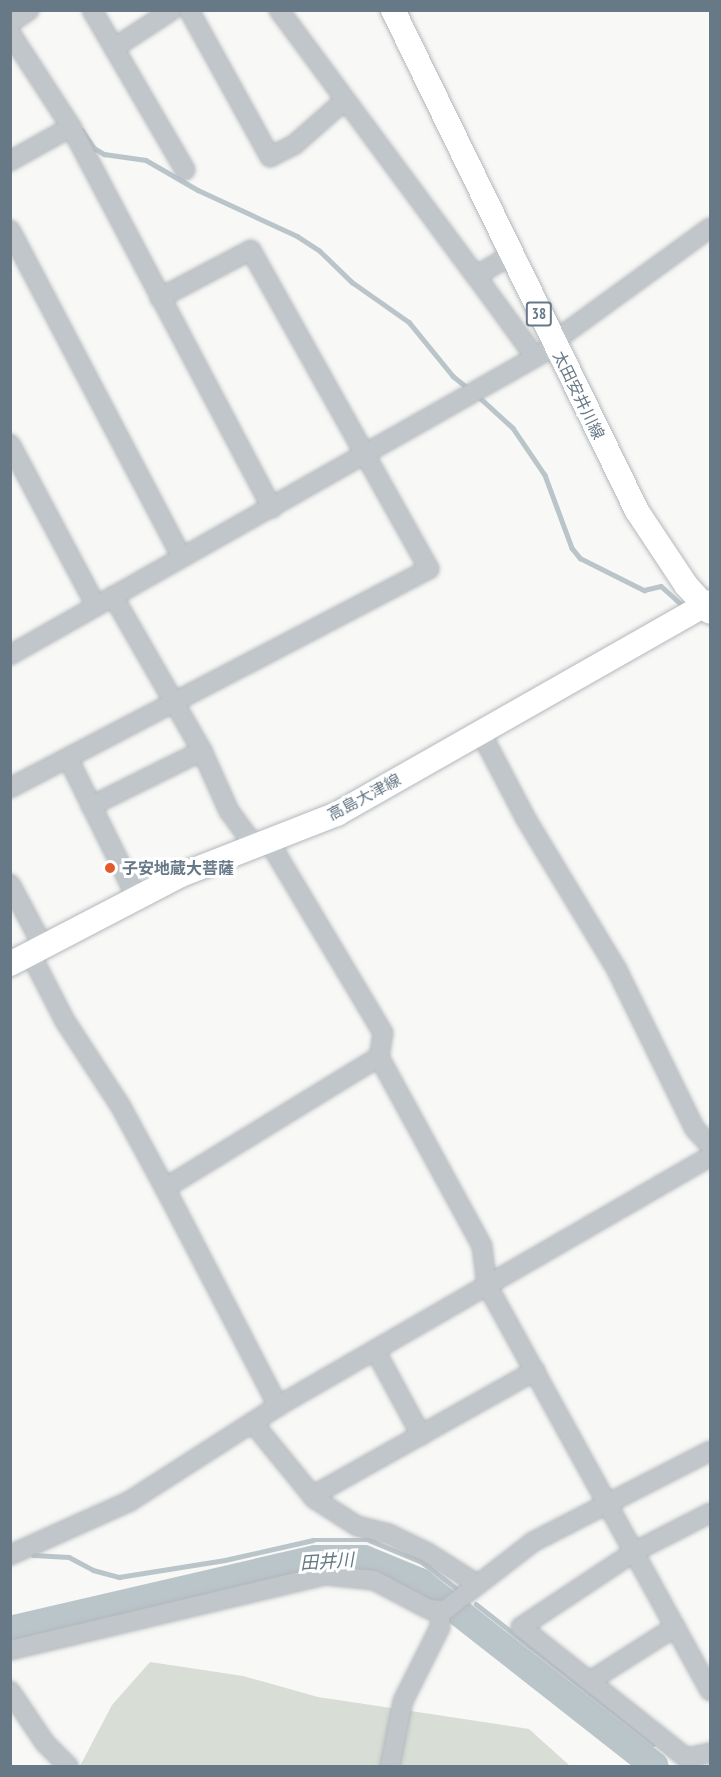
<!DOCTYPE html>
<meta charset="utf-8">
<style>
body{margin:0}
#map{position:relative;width:721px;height:1777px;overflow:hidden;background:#f8f8f6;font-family:"PT Sans Narrow","Noto Sans JP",sans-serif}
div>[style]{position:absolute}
.green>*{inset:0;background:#d8ddd5}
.stream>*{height:4.5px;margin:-2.25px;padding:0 2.25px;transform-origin:2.25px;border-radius:2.25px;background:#bac5ca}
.river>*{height:28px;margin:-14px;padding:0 14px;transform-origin:14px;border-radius:14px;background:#bac5ca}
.roads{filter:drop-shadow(0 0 2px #b3b8bc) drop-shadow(0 0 2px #b3b8bc)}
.minor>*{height:18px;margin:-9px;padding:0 9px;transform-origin:9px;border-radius:9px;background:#c1c6ca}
.major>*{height:24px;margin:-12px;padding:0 12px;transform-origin:12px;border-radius:12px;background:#fff}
.dots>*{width:16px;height:16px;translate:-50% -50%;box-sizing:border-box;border:3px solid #fff;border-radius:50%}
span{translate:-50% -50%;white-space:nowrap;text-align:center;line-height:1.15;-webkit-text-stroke:6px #fff;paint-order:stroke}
.shield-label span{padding:2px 4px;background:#fff;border:2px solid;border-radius:4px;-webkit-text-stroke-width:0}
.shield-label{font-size:15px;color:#677887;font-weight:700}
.street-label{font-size:16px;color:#677887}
.poi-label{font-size:16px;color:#677887;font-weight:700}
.left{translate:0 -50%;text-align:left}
.water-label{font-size:18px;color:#637982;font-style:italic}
.frame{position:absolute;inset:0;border:12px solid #677887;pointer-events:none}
</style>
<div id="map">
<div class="green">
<i style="clip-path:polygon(150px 1662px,243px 1676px,318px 1697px,529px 1729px,570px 1766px,80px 1766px,112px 1705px)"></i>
</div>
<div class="stream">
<i style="left:82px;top:130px;width:22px;rotate:56deg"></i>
<i style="left:94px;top:148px;width:12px;rotate:31deg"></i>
<i style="left:104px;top:154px;width:42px;rotate:8.1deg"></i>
<i style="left:146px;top:160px;width:60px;rotate:30deg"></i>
<i style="left:198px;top:190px;width:109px;rotate:24.9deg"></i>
<i style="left:297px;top:236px;width:27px;rotate:33deg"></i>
<i style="left:320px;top:251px;width:45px;rotate:44.1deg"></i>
<i style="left:352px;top:282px;width:70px;rotate:35.1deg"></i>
<i style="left:409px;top:322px;width:70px;rotate:50.8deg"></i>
<i style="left:453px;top:376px;width:21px;rotate:39deg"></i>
<i style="left:478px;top:396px;width:47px;rotate:42.4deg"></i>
<i style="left:513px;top:428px;width:57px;rotate:55.8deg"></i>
<i style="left:545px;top:475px;width:78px;rotate:69.7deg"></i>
<i style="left:572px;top:548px;width:13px;rotate:51deg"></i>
<i style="left:580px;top:558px;width:72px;rotate:26.6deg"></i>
<i style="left:644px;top:590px;width:17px;rotate:-13deg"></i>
<i style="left:661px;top:586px;width:25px;rotate:42deg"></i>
<i style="left:33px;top:1555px;width:36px;rotate:3deg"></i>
<i style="left:69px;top:1557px;width:27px;rotate:28deg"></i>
<i style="left:93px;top:1570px;width:27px;rotate:15deg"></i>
<i style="left:119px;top:1577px;width:107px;rotate:-9.1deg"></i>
<i style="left:225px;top:1560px;width:90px;rotate:-12.8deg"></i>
<i style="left:313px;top:1540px;width:56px"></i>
<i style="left:369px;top:1540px;width:57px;rotate:22.5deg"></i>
<i style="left:422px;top:1562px;width:44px;rotate:37.6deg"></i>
<i style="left:476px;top:1604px;width:226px;rotate:38.2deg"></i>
</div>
<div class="river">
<i style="left:10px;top:1630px;width:313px;rotate:-13.1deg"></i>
<i style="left:315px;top:1559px;width:49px"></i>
<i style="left:364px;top:1559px;width:61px;rotate:22.3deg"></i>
<i style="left:420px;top:1582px;width:298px;rotate:38.1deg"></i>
</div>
<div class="roads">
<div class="minor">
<i style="left:92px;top:10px;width:185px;rotate:59.8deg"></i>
<i style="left:189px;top:10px;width:168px;rotate:61.1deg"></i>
<i style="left:270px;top:157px;width:27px;rotate:-27deg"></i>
<i style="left:294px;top:145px;width:68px;rotate:-41.4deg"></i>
<i style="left:279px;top:10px;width:331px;rotate:53.5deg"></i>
<i style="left:476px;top:276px;width:41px;rotate:-31deg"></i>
<i style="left:10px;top:23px;width:23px;rotate:-34deg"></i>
<i style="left:10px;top:33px;width:112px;rotate:57deg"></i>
<i style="left:114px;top:48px;width:69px;rotate:-33.2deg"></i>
<i style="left:10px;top:161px;width:70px;rotate:-29.1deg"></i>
<i style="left:71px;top:127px;width:431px;rotate:62.2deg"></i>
<i style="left:10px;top:230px;width:369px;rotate:62.3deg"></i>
<i style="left:476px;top:276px;width:100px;rotate:53.9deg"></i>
<i style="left:553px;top:342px;width:194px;rotate:-36deg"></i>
<i style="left:10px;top:444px;width:183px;rotate:62deg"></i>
<i style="left:113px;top:596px;width:179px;rotate:60.1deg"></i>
<i style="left:202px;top:751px;width:66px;rotate:65.8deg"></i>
<i style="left:229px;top:811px;width:42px;rotate:53.7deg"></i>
<i style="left:10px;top:655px;width:627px;rotate:-29.55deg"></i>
<i style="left:481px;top:733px;width:97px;rotate:62.4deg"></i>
<i style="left:526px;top:819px;width:176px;rotate:58.9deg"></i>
<i style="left:617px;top:970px;width:177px;rotate:63.9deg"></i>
<i style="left:695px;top:1129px;width:22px;rotate:47deg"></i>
<i style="left:68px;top:758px;width:156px;rotate:63.8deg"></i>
<i style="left:10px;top:788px;width:473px;rotate:-27.6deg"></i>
<i style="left:429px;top:569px;width:365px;rotate:-119.2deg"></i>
<i style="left:251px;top:250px;width:103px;rotate:152.2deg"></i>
<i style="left:91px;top:806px;width:124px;rotate:-26.4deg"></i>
<i style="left:268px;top:840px;width:225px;rotate:59.2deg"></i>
<i style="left:383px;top:1033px;width:24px;rotate:99deg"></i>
<i style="left:379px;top:1057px;width:215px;rotate:61.4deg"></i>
<i style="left:482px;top:1246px;width:39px;rotate:83deg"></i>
<i style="left:487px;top:1285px;width:463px;rotate:61.2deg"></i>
<i style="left:10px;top:884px;width:70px;rotate:62deg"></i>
<i style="left:30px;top:953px;width:76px;rotate:62.8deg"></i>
<i style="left:65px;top:1021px;width:103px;rotate:56.9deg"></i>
<i style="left:121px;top:1107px;width:92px;rotate:61.5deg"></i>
<i style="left:165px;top:1188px;width:246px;rotate:62.6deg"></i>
<i style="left:165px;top:1188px;width:251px;rotate:-31.5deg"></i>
<i style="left:375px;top:1350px;width:97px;rotate:61.6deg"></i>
<i style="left:253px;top:1423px;width:98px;rotate:50.8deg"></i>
<i style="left:315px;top:1499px;width:50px;rotate:32.7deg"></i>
<i style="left:357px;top:1526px;width:33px;rotate:14deg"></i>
<i style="left:389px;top:1534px;width:43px;rotate:26deg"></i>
<i style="left:428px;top:1553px;width:58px;rotate:32.3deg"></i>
<i style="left:312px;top:1496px;width:256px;rotate:-29.3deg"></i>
<i style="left:710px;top:1513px;width:85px;rotate:152.8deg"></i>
<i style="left:634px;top:1552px;width:136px;rotate:146.4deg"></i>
<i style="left:521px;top:1627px;width:211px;rotate:38.4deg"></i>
<i style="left:686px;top:1758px;width:25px;rotate:-12deg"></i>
<i style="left:10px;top:1555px;width:132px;rotate:-24.2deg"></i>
<i style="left:130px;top:1501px;width:176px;rotate:-32.7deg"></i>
<i style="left:278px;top:1406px;width:499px;rotate:-30deg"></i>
<i style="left:10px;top:1650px;width:324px;rotate:-13.4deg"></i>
<i style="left:325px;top:1575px;width:49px;rotate:5.8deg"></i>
<i style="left:374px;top:1580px;width:62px;rotate:27.8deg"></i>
<i style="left:429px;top:1609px;width:16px;rotate:4deg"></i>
<i style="left:445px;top:1610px;width:111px;rotate:-37.7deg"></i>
<i style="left:533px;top:1542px;width:199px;rotate:-27.2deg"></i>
<i style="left:590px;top:1681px;width:101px;rotate:-32.4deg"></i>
<i style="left:10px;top:1691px;width:63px;rotate:56.1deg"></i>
<i style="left:45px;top:1743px;width:33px;rotate:45deg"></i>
<i style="left:390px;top:1766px;width:66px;rotate:-78.7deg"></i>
<i style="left:403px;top:1701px;width:83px;rotate:-63.4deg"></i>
<i style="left:440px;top:1627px;width:16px;rotate:-90deg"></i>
</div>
<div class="major">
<i style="left:393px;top:10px;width:557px;rotate:64.03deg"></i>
<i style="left:637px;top:511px;width:89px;rotate:56.5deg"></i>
<i style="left:686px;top:585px;width:36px;rotate:48deg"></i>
<i style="left:10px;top:964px;width:193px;rotate:-27.5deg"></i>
<i style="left:181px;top:875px;width:168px;rotate:-21.4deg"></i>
<i style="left:337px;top:814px;width:429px;rotate:-29.6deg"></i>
</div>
</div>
<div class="dots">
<i style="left:110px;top:868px;background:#e35a2b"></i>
</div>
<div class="shield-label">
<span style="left:539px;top:314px">38</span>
</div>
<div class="street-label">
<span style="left:579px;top:395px;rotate:64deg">太田安井川線</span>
<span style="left:364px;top:797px;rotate:-28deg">高島大津線</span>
</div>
<div class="poi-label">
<span class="left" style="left:122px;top:868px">子安地蔵大菩薩</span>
</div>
<div class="water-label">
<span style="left:327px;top:1562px;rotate:-4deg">田井川</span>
</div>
<div class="frame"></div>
</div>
